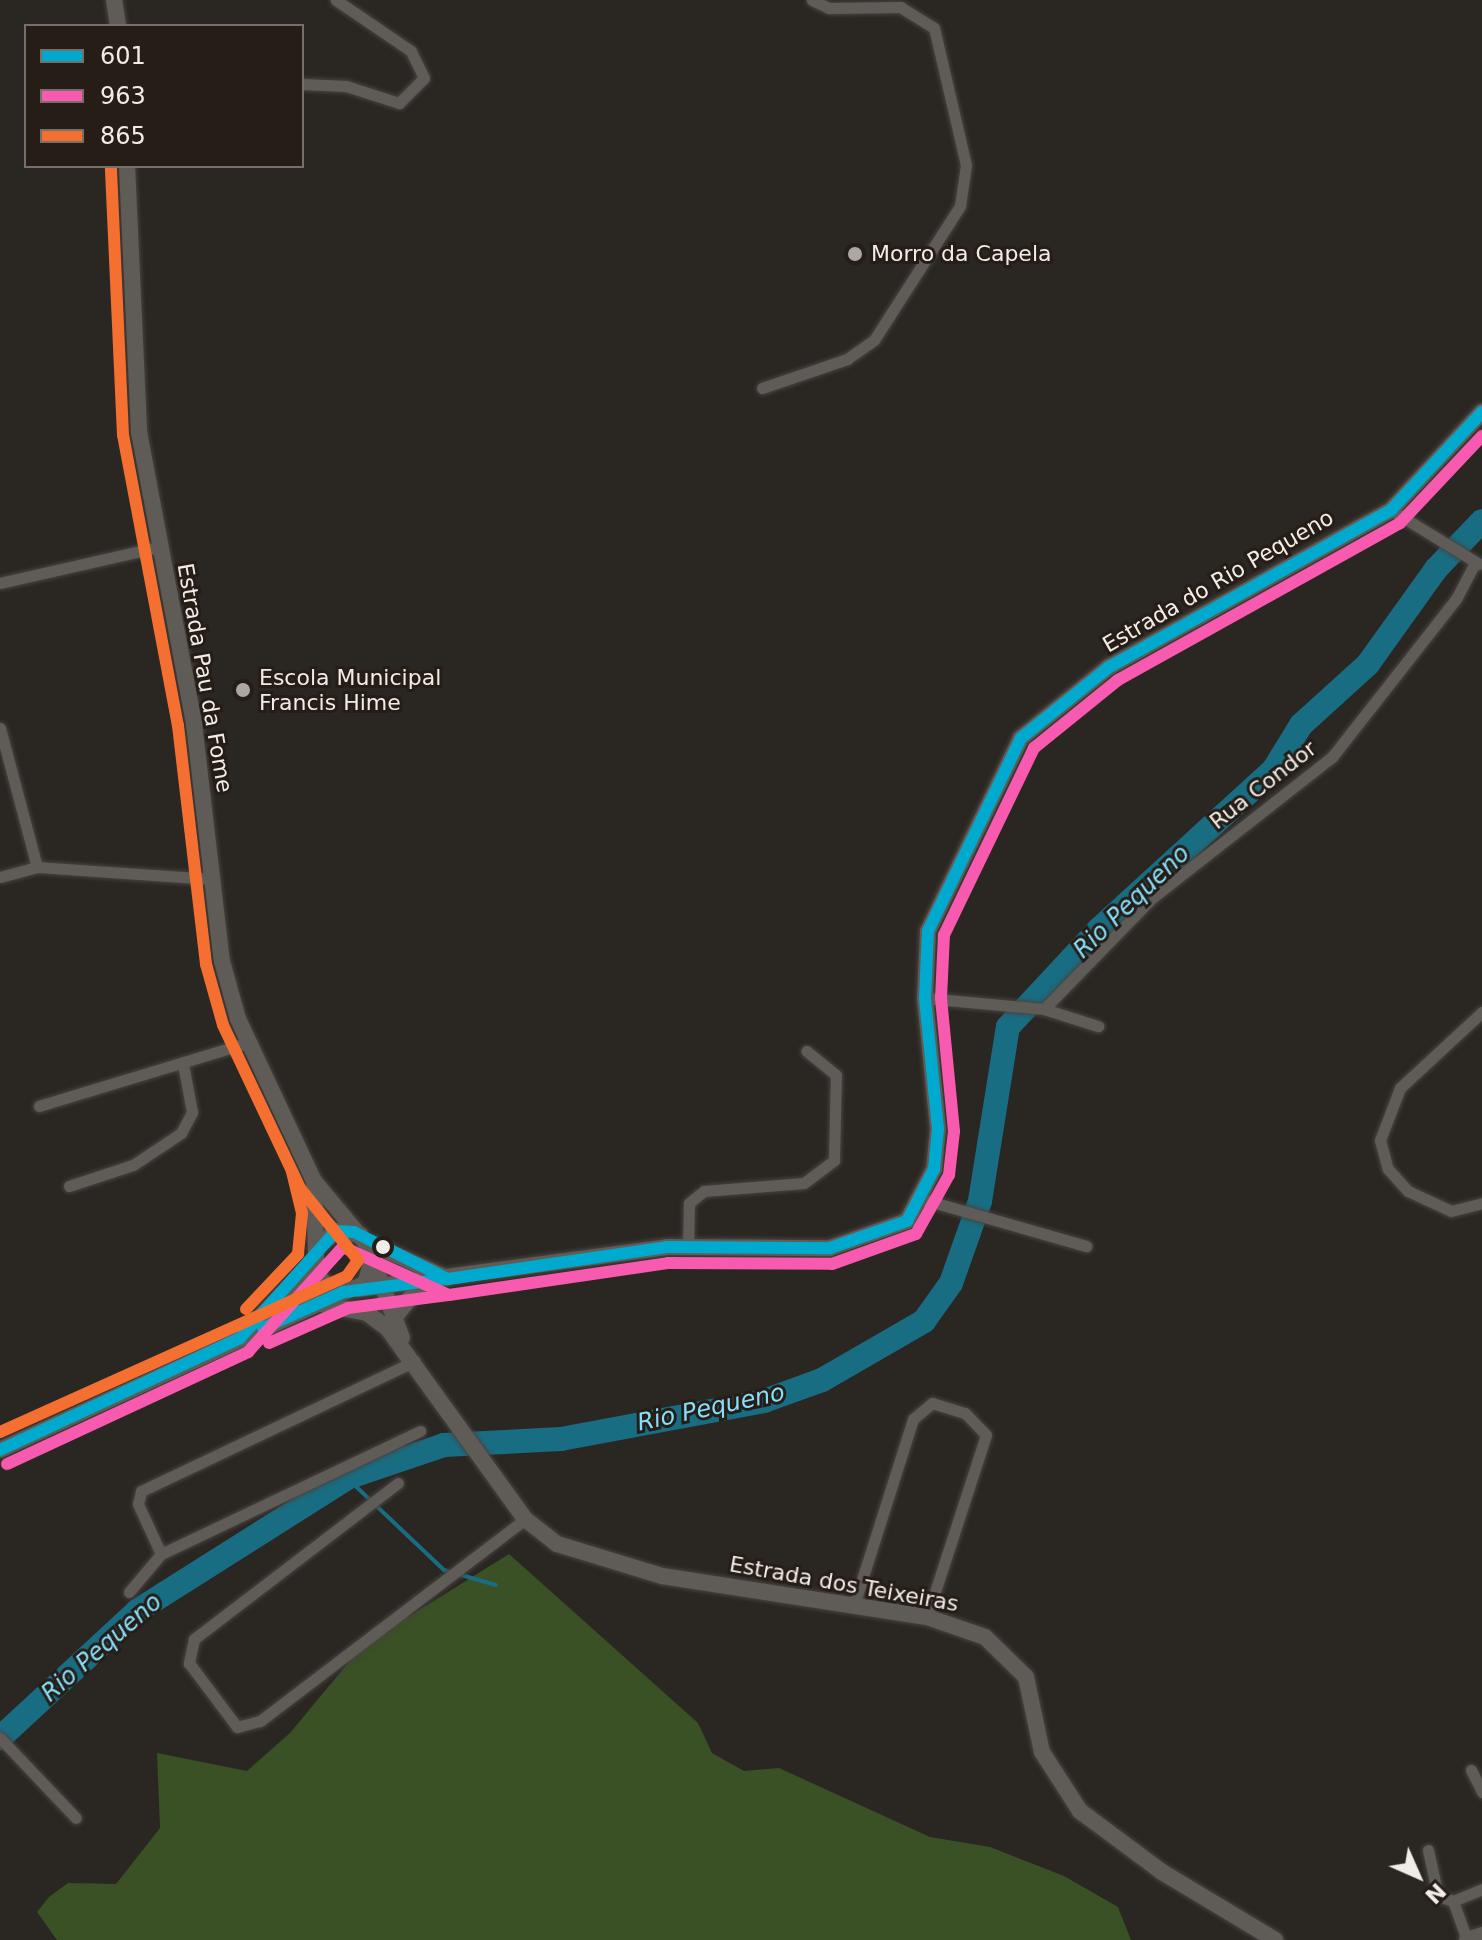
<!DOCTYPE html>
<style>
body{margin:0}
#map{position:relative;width:1482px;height:1940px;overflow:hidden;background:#2a2622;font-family:"DejaVu Sans",sans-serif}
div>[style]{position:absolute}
.green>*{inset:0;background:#3a5025}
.stream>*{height:4px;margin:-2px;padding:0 2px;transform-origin:2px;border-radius:2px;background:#196d83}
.river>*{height:24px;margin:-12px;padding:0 12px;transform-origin:12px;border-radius:12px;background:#196d83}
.roads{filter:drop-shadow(0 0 2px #484340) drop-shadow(0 0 2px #484340)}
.street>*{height:11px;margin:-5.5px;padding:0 5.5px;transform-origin:5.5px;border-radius:5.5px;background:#5f5c58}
.secondary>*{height:16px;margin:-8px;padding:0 8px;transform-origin:8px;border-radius:8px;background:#5f5c58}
.bus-1>*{height:12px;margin:-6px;padding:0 6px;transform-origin:6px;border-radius:6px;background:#00a9ce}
.bus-2>*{height:12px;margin:-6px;padding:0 6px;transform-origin:6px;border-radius:6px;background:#f75aaf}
.bus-3>*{height:12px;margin:-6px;padding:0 6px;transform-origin:6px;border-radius:6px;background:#f46f30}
.dots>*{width:22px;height:22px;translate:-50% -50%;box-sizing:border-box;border:4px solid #251d16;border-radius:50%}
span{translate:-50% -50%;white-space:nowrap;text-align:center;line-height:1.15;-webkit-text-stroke:6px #251d16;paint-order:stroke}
.poi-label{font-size:22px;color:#f2ece8}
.left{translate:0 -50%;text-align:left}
.street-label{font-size:22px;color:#f2ece8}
.water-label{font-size:24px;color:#85dffc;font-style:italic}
.legend{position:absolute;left:24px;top:24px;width:280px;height:144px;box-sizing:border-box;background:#251d16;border:2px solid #77706a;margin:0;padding:10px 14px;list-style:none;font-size:24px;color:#f2ece8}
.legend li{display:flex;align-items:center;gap:16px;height:40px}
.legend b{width:40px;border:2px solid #77706a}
.north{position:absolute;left:1378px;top:1836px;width:80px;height:80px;-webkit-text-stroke:6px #251d16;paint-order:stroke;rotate:135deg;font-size:22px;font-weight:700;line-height:32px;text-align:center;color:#f2ece8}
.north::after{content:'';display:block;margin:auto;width:28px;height:36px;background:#f2ece8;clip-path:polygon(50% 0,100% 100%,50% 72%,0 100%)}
</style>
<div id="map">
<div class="green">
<i style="clip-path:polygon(509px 1554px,698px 1723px,712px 1753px,744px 1771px,779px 1768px,930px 1837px,990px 1847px,1064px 1876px,1118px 1907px,1131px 1940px,57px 1940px,37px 1912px,49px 1897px,68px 1883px,116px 1884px,160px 1828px,157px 1753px,247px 1771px,290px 1733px,363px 1645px)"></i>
</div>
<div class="stream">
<i style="left:347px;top:1478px;width:134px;rotate:43.5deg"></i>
<i style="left:444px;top:1570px;width:54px;rotate:16.1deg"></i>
</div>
<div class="river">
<i style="left:0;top:1738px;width:187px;rotate:-42.8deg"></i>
<i style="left:137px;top:1611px;width:249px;rotate:-32.3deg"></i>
<i style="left:347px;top:1478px;width:102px;rotate:-18.8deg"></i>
<i style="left:444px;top:1445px;width:117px;rotate:-2.9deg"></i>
<i style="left:561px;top:1439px;width:207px;rotate:-10.6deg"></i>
<i style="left:764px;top:1401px;width:62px;rotate:-19.9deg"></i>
<i style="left:822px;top:1380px;width:118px;rotate:-30deg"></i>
<i style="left:924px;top:1321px;width:47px;rotate:-54.6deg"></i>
<i style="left:951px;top:1283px;width:87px;rotate:-70.5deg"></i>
<i style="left:980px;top:1201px;width:176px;rotate:-80.9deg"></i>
<i style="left:1008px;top:1027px;width:134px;rotate:-47.1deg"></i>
<i style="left:1099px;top:929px;width:237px;rotate:-42.4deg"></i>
<i style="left:1274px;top:769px;width:52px;rotate:-58.5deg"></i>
<i style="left:1301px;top:725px;width:91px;rotate:-42.3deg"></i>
<i style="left:1368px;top:664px;width:117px;rotate:-54.4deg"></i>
<i style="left:1436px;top:569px;width:66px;rotate:-46.2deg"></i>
</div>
<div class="roads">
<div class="street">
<i style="left:302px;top:84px;width:44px;rotate:2.6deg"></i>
<i style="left:346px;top:86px;width:56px;rotate:17.8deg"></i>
<i style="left:399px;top:103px;width:35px;rotate:-45deg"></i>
<i style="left:424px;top:78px;width:30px;rotate:-116deg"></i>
<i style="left:411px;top:51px;width:91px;rotate:-145.8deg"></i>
<i style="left:762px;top:388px;width:90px;rotate:-18.8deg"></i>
<i style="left:847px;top:359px;width:33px;rotate:-35deg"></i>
<i style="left:874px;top:340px;width:159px;rotate:-57.3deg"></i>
<i style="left:960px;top:206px;width:41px;rotate:-81.7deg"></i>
<i style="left:966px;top:165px;width:141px;rotate:-103.1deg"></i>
<i style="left:934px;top:28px;width:39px;rotate:-148deg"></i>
<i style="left:901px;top:7px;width:72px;rotate:179.2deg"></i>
<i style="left:829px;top:8px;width:19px;rotate:-155deg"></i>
<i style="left:1391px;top:510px;width:103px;rotate:31.5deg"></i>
<i style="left:0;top:583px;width:162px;rotate:-12.8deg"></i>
<i style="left:0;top:728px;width:144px;rotate:75.1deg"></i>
<i style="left:0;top:877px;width:38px;rotate:-15deg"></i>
<i style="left:37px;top:867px;width:177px;rotate:3.9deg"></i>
<i style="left:925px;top:998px;width:120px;rotate:5.3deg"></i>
<i style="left:1044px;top:1009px;width:57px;rotate:17.5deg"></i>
<i style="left:1044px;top:1009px;width:155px;rotate:-45.8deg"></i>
<i style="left:1152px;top:898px;width:229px;rotate:-38.1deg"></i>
<i style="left:1332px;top:757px;width:201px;rotate:-51.9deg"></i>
<i style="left:1456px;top:599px;width:41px;rotate:-62.2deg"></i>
<i style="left:1482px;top:1012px;width:112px;rotate:137.2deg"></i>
<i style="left:1400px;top:1088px;width:56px;rotate:111deg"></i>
<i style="left:1380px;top:1140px;width:30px;rotate:75deg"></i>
<i style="left:1388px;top:1169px;width:30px;rotate:48deg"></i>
<i style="left:1408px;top:1191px;width:47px;rotate:24.9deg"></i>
<i style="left:1451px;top:1211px;width:32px;rotate:-14deg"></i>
<i style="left:39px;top:1106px;width:220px;rotate:-16.9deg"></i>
<i style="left:69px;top:1186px;width:67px;rotate:-18.2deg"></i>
<i style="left:133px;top:1165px;width:58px;rotate:-33.7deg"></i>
<i style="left:181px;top:1133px;width:24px;rotate:-62deg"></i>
<i style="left:192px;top:1112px;width:49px;rotate:-100.6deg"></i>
<i style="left:922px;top:1199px;width:171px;rotate:16deg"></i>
<i style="left:688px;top:1246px;width:43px;rotate:-88.7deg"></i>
<i style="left:689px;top:1203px;width:19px;rotate:-39deg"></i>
<i style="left:704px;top:1191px;width:100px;rotate:-4.6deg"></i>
<i style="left:804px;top:1183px;width:38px;rotate:-37deg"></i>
<i style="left:834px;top:1160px;width:85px;rotate:-88.7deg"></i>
<i style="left:836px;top:1075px;width:38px;rotate:-141deg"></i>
<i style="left:415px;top:1361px;width:303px;rotate:154.6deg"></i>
<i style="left:141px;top:1491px;width:13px;rotate:103deg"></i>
<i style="left:138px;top:1504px;width:55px;rotate:65.3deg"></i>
<i style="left:161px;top:1554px;width:287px;rotate:-25.4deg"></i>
<i style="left:398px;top:1483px;width:257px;rotate:142.6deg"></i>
<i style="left:194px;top:1639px;width:25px;rotate:102deg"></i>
<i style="left:189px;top:1663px;width:80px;rotate:53.1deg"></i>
<i style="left:237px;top:1727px;width:24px;rotate:-15deg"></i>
<i style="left:260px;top:1721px;width:333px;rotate:-37.3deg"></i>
<i style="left:129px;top:1592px;width:50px;rotate:-49.9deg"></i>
<i style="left:854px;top:1605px;width:195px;rotate:-72.4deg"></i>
<i style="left:913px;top:1419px;width:25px;rotate:-40deg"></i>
<i style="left:932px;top:1403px;width:34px;rotate:17deg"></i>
<i style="left:965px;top:1413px;width:30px;rotate:46deg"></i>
<i style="left:986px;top:1435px;width:191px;rotate:108deg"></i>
<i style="left:0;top:1738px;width:110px;rotate:46.5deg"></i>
<i style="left:1471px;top:1770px;width:25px;rotate:63deg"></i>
<i style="left:1428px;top:1850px;width:47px;rotate:77.7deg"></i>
<i style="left:1438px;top:1896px;width:16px;rotate:18deg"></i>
<i style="left:1453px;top:1901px;width:31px;rotate:-22deg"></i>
<i style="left:1453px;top:1901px;width:41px;rotate:70.3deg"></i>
</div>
<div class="secondary">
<i style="left:114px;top:0;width:26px;rotate:81deg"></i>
<i style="left:127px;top:166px;width:266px;rotate:87.4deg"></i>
<i style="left:139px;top:432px;width:297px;rotate:79.3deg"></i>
<i style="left:194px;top:724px;width:239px;rotate:83.3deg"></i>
<i style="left:222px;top:961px;width:60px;rotate:74.6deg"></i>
<i style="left:238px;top:1019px;width:179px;rotate:64.9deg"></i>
<i style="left:314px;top:1181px;width:94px;rotate:50.2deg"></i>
<i style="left:374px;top:1253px;width:32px;rotate:106deg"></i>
<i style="left:365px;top:1284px;width:22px;rotate:159deg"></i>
<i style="left:344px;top:1292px;width:16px;rotate:-166deg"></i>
<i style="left:314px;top:1183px;width:66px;rotate:88.3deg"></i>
<i style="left:370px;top:1243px;width:84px;rotate:24.7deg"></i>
<i style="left:379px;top:1277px;width:65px;rotate:69.3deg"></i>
<i style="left:358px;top:1289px;width:312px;rotate:-7.7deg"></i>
<i style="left:667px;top:1247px;width:163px;rotate:0.4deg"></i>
<i style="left:830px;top:1248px;width:82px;rotate:-19.3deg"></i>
<i style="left:907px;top:1221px;width:59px;rotate:-62.6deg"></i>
<i style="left:934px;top:1169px;width:40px;rotate:-84.3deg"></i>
<i style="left:938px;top:1129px;width:132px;rotate:-95.7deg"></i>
<i style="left:925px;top:998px;width:67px;rotate:-87.4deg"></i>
<i style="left:928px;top:931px;width:214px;rotate:-64.3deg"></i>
<i style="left:1021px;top:738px;width:113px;rotate:-38.9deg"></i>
<i style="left:1109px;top:667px;width:323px;rotate:-29.1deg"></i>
<i style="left:1391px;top:510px;width:134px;rotate:-47.1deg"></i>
<i style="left:333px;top:1292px;width:25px;rotate:-133deg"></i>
<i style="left:316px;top:1274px;width:25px;rotate:-90deg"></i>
<i style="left:316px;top:1249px;width:27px;rotate:-42deg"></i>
<i style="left:336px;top:1231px;width:25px;rotate:9deg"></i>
<i style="left:320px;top:1304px;width:48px;rotate:10.8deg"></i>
<i style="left:367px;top:1313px;width:26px;rotate:37deg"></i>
<i style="left:388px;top:1329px;width:234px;rotate:54.2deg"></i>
<i style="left:525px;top:1519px;width:41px;rotate:38deg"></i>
<i style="left:557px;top:1544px;width:110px;rotate:16.9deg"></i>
<i style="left:662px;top:1576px;width:268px;rotate:8.8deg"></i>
<i style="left:927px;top:1617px;width:61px;rotate:19deg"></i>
<i style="left:985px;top:1637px;width:57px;rotate:44.3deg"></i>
<i style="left:1026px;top:1677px;width:77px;rotate:78deg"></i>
<i style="left:1042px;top:1752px;width:70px;rotate:57.2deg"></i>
<i style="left:1080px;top:1811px;width:102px;rotate:36.6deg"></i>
<i style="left:1162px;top:1872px;width:132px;rotate:31deg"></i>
<i style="left:394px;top:1318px;width:45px;rotate:-51.3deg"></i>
<i style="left:247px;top:1331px;width:96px;rotate:-46.7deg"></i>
<i style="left:0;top:1450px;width:362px;rotate:-24.7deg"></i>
<i style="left:1467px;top:1940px;width:16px;rotate:-18deg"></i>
</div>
</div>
<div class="bus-1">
<i style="left:263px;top:1328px;width:89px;rotate:-24deg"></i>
<i style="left:344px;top:1292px;width:103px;rotate:-7.3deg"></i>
<i style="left:0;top:1450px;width:265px;rotate:-25deg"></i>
<i style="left:240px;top:1338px;width:144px;rotate:-48.1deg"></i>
<i style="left:336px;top:1231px;width:18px;rotate:3deg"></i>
<i style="left:354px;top:1232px;width:105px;rotate:26.6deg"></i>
<i style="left:448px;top:1279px;width:221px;rotate:-8.3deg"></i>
<i style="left:667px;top:1247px;width:163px;rotate:0.4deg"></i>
<i style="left:830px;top:1248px;width:82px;rotate:-19.3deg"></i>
<i style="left:907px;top:1221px;width:59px;rotate:-62.6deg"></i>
<i style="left:934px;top:1169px;width:40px;rotate:-84.3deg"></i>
<i style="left:938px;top:1129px;width:132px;rotate:-95.7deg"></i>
<i style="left:925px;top:998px;width:67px;rotate:-87.4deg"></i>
<i style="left:928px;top:931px;width:214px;rotate:-64.3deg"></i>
<i style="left:1021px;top:738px;width:113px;rotate:-38.9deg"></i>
<i style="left:1109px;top:667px;width:323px;rotate:-29.1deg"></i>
<i style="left:1391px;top:510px;width:134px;rotate:-47.1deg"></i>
</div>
<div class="bus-2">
<i style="left:269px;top:1343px;width:86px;rotate:-23.9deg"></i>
<i style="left:348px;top:1308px;width:101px;rotate:-7.4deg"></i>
<i style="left:7px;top:1464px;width:266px;rotate:-24.9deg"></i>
<i style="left:248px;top:1352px;width:142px;rotate:-47.9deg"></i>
<i style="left:343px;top:1247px;width:116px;rotate:24.4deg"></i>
<i style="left:449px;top:1295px;width:221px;rotate:-8.3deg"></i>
<i style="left:668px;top:1263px;width:164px;rotate:0.3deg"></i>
<i style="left:832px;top:1264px;width:89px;rotate:-19.7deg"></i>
<i style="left:916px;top:1234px;width:68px;rotate:-60.8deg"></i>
<i style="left:949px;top:1175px;width:44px;rotate:-83.5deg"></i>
<i style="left:954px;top:1131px;width:134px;rotate:-95.6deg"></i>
<i style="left:941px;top:998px;width:63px;rotate:-87.3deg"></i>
<i style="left:944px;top:935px;width:208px;rotate:-64.3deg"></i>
<i style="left:1034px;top:748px;width:108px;rotate:-39deg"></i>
<i style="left:1118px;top:680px;width:323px;rotate:-29.1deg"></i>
<i style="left:1400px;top:523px;width:120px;rotate:-46.7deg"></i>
</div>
<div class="bus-3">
<i style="left:246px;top:1309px;width:76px;rotate:-46.6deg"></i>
<i style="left:298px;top:1254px;width:41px;rotate:-84.4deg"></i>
<i style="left:302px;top:1213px;width:42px;rotate:-103.7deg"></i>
<i style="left:0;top:1432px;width:380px;rotate:-24.2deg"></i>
<i style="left:347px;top:1276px;width:19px;rotate:-55deg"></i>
<i style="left:358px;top:1260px;width:92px;rotate:-128.9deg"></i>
<i style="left:300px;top:1188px;width:180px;rotate:-115.3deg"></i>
<i style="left:223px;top:1025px;width:63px;rotate:-105.6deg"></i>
<i style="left:206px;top:964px;width:240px;rotate:-96.7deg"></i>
<i style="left:178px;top:726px;width:296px;rotate:-100.7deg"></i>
<i style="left:123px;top:435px;width:268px;rotate:-92.6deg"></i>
</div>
<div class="dots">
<i style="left:855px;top:254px;background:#aca7a3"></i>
<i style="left:243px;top:690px;background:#aca7a3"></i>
<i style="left:383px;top:1247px;background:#f2ece8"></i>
</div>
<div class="poi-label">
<span class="left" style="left:871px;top:254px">Morro da Capela</span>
<span class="left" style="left:259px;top:690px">Escola Municipal<br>Francis Hime</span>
</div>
<div class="street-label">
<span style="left:1218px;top:581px;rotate:-30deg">Estrada do Rio Pequeno</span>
<span style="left:205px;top:678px;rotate:80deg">Estrada Pau da Fome</span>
<span style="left:1263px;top:785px;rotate:-38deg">Rua Condor</span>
<span style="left:844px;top:1584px;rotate:10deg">Estrada dos Teixeiras</span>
</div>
<div class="water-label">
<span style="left:1132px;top:902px;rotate:-44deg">Rio Pequeno</span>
<span style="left:711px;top:1408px;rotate:-12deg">Rio Pequeno</span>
<span style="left:102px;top:1648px;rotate:-41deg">Rio Pequeno</span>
</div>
<ul class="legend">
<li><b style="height:10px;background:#00a9ce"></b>601</li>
<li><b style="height:10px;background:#f75aaf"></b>963</li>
<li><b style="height:10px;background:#f46f30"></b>865</li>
</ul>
<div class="north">N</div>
</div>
